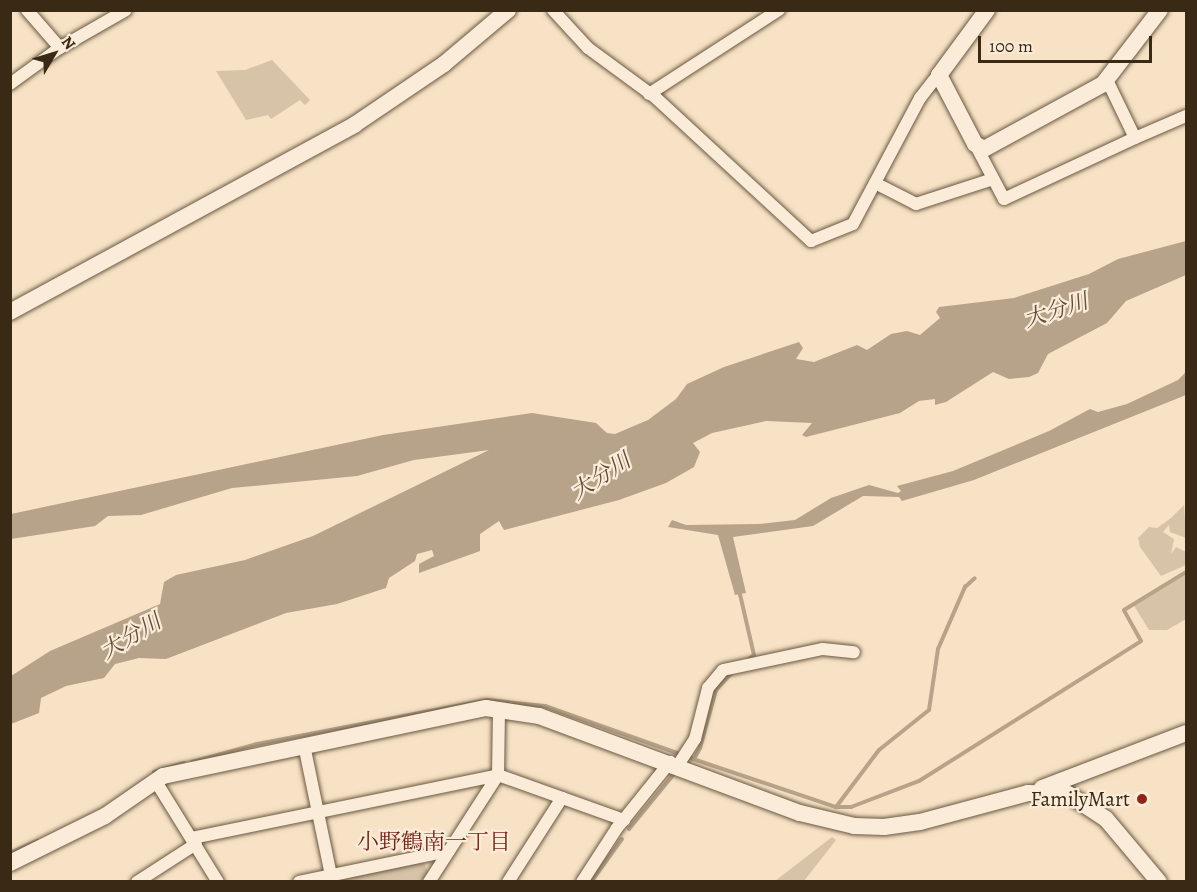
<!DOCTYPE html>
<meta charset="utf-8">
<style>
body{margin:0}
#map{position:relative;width:1197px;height:892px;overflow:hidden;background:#f7e2c5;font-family:Alegreya,"Noto Serif JP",serif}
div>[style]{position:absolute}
.green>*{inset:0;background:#d7c3a7}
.water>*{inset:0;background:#b7a389}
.stream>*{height:4px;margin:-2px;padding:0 2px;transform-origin:2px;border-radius:2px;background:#b7a389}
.roads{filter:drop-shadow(0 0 2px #695841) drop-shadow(0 0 2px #695841)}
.street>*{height:12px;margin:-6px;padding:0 6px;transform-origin:6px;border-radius:6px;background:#faecd9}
.secondary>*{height:16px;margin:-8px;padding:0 8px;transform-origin:8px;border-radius:8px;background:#faecd9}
.dots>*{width:16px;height:16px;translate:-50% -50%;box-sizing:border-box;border:3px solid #faecd9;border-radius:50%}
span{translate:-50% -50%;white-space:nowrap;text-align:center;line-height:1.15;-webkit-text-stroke:4.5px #faecd9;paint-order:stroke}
.poi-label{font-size:21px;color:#3a2a15}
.right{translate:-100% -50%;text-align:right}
.water-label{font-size:22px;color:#604e38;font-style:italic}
.neighbourhood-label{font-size:22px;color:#7a1f14}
.frame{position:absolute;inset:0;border:12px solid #3a2a15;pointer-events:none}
.north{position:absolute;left:24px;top:24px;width:60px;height:60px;-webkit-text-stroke:4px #faecd9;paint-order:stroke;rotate:52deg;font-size:16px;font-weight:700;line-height:24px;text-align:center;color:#3a2a15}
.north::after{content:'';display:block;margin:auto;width:21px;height:27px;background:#3a2a15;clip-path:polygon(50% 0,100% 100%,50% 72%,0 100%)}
.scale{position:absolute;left:978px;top:36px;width:174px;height:27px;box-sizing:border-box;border:3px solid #3a2a15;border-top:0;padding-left:8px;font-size:18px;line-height:21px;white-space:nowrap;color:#3a2a15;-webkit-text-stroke:4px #faecd9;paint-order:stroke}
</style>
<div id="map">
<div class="green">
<i style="clip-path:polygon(272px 60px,310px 100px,305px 105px,300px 100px,271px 119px,268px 115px,246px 120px,216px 71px,245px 70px)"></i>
<i style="clip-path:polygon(1184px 505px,1186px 538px,1170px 532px,1169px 525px,1163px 532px,1174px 539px,1171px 554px,1176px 547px,1186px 552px,1186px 565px,1161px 576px,1140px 547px,1138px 538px,1149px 527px,1157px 528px,1171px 518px)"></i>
<i style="clip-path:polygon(1186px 570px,1186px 619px,1167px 630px,1149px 630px,1133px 604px)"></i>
<i style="clip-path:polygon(832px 837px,836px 840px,804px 881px,775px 881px)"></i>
<i style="clip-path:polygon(423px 861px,428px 872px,422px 881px,320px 882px)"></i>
</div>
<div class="water">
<i style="clip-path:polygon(1186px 241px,1186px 275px,1126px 301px,1107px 323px,1048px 354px,1038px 373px,1029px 377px,1009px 379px,993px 372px,946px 402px,935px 405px,935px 399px,919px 401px,900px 413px,806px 437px,802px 435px,812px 423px,766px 421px,712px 433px,693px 443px,700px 452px,694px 467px,666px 483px,619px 500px,504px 530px,499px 521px,480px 534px,480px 551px,419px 573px,419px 564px,434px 556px,432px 550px,417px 554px,415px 561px,389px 578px,386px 588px,337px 604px,286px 613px,166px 659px,139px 658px,115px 664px,104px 678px,66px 686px,41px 698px,39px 713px,11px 724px,11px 676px,50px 651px,160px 604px,164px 582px,176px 575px,245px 560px,313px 536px,489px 450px,414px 460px,357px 476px,232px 488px,141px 515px,108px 516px,95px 526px,11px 539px,11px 514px,383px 435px,532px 413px,596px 423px,607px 433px,615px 434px,648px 420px,676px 399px,687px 384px,724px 367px,799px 342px,803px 348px,796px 359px,814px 362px,857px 345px,867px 350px,891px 334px,907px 331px,920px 335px,940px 318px,936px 312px,939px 307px,1014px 298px,1089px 274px,1118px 259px)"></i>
<i style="clip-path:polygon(1186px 372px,1186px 395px,974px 480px,902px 501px,899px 497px,863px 496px,813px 526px,733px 537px,746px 593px,735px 595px,718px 535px,668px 527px,672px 520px,686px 525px,759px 524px,795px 520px,831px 498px,869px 485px,898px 493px,901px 491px,897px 486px,953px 471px,1049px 431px,1090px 409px,1098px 412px,1127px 404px,1178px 380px)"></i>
</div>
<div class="stream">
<i style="left:739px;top:590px;width:67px;rotate:77deg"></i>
<i style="left:754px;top:655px;width:10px;rotate:143deg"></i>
<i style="left:693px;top:759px;width:151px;rotate:18.6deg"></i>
<i style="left:836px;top:807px;width:71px;rotate:-53deg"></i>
<i style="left:879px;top:750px;width:64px;rotate:-38.7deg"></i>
<i style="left:929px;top:710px;width:62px;rotate:-81.6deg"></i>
<i style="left:938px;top:649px;width:68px;rotate:-66.5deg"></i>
<i style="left:965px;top:587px;width:13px;rotate:-42deg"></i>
<i style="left:192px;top:762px;width:67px;rotate:-15.5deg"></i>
<i style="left:257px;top:744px;width:234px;rotate:-10.8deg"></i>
<i style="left:487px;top:700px;width:58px;rotate:5.9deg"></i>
<i style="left:545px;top:706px;width:158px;rotate:19.6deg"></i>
<i style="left:694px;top:759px;width:13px;rotate:-61deg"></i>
<i style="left:700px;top:748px;width:60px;rotate:-74.6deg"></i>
<i style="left:716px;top:690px;width:25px;rotate:-47deg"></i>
<i style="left:154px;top:772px;width:31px;rotate:-17deg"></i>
<i style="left:836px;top:807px;width:15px"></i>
<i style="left:851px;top:807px;width:73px;rotate:-20.9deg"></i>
<i style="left:919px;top:781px;width:262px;rotate:-32.2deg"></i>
<i style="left:1141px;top:641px;width:35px;rotate:-119deg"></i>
<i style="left:1124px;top:610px;width:73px;rotate:-31.5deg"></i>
<i style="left:629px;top:829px;width:71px;rotate:-50.7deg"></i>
<i style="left:10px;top:853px;width:30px;rotate:-24deg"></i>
<i style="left:591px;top:882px;width:53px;rotate:-54.2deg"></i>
</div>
<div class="roads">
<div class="street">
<i style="left:27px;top:10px;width:50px;rotate:49deg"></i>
<i style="left:553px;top:10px;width:52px;rotate:47.4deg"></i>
<i style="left:588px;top:48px;width:84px;rotate:36.3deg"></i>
<i style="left:656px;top:98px;width:211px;rotate:42.7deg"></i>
<i style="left:811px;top:241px;width:45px;rotate:-22deg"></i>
<i style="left:853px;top:224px;width:143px;rotate:-62deg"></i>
<i style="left:920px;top:98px;width:34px;rotate:-52deg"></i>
<i style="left:1107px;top:80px;width:64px;rotate:64.2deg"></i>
<i style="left:1135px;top:138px;width:56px;rotate:-23.3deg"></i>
<i style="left:10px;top:84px;width:59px;rotate:-36.1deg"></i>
<i style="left:58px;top:49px;width:78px;rotate:-29.8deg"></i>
<i style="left:649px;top:94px;width:155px;rotate:-32.9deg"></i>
<i style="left:975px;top:144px;width:62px;rotate:62.2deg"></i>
<i style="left:1004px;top:199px;width:145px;rotate:-25deg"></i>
<i style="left:875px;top:183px;width:46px;rotate:27.1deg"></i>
<i style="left:916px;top:204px;width:81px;rotate:-18deg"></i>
<i style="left:304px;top:745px;width:133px;rotate:78.3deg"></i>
<i style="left:678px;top:765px;width:31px;rotate:-57deg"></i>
<i style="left:695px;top:739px;width:53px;rotate:-75.7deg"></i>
<i style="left:708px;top:688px;width:23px;rotate:-50deg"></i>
<i style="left:723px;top:670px;width:102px;rotate:-11.9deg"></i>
<i style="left:823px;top:649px;width:31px;rotate:6deg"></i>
<i style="left:155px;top:780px;width:120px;rotate:58.3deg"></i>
<i style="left:192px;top:838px;width:312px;rotate:-11.6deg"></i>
<i style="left:498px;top:775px;width:134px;rotate:19.7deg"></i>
<i style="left:137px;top:882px;width:70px;rotate:-32.8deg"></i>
<i style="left:299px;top:882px;width:153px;rotate:-11.7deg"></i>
<i style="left:429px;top:882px;width:127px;rotate:-57.2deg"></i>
<i style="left:498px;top:775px;width:66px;rotate:-89.1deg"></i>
<i style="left:508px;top:882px;width:100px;rotate:-57.3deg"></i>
<i style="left:582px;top:882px;width:64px;rotate:-57.1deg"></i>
<i style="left:617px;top:828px;width:85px;rotate:-51.2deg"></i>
</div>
<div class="secondary">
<i style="left:987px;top:10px;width:81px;rotate:126.4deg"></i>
<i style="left:939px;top:75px;width:78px;rotate:62.4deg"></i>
<i style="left:975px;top:144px;width:10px;rotate:29deg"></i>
<i style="left:984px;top:149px;width:136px;rotate:-28.6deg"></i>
<i style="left:1103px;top:84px;width:93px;rotate:-52.4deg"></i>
<i style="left:10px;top:312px;width:392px;rotate:-28.5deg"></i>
<i style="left:354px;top:125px;width:109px;rotate:-34.1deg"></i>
<i style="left:444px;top:64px;width:84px;rotate:-40.2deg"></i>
<i style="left:1042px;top:788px;width:154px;rotate:-20.9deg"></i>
<i style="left:10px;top:863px;width:106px;rotate:-26.3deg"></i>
<i style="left:105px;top:816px;width:70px;rotate:-34.6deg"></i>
<i style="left:163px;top:776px;width:330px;rotate:-11.9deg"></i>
<i style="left:486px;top:708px;width:54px;rotate:8.6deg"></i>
<i style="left:539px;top:716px;width:278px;rotate:20.4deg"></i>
<i style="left:800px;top:813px;width:56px;rotate:13.5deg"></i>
<i style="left:854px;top:826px;width:30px;rotate:2deg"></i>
<i style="left:884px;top:827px;width:36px;rotate:-8deg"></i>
<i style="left:920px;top:822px;width:112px;rotate:-15deg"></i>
<i style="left:1028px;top:793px;width:40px;rotate:1.4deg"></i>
<i style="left:1068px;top:794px;width:45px;rotate:33.3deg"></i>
<i style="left:1106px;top:819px;width:82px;rotate:49.9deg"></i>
</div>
</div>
<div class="dots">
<i style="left:1142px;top:799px;background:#8f2418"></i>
</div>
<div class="poi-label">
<span class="right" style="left:1130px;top:799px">FamilyMart</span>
</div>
<div class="water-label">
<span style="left:1056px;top:311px;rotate:-18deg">大分川</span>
<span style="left:601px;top:477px;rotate:-33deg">大分川</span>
<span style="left:131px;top:637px;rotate:-31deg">大分川</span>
</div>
<div class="neighbourhood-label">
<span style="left:434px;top:843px">小野鶴南一丁目</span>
</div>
<div class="frame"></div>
<div class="north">N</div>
<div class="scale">100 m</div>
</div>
